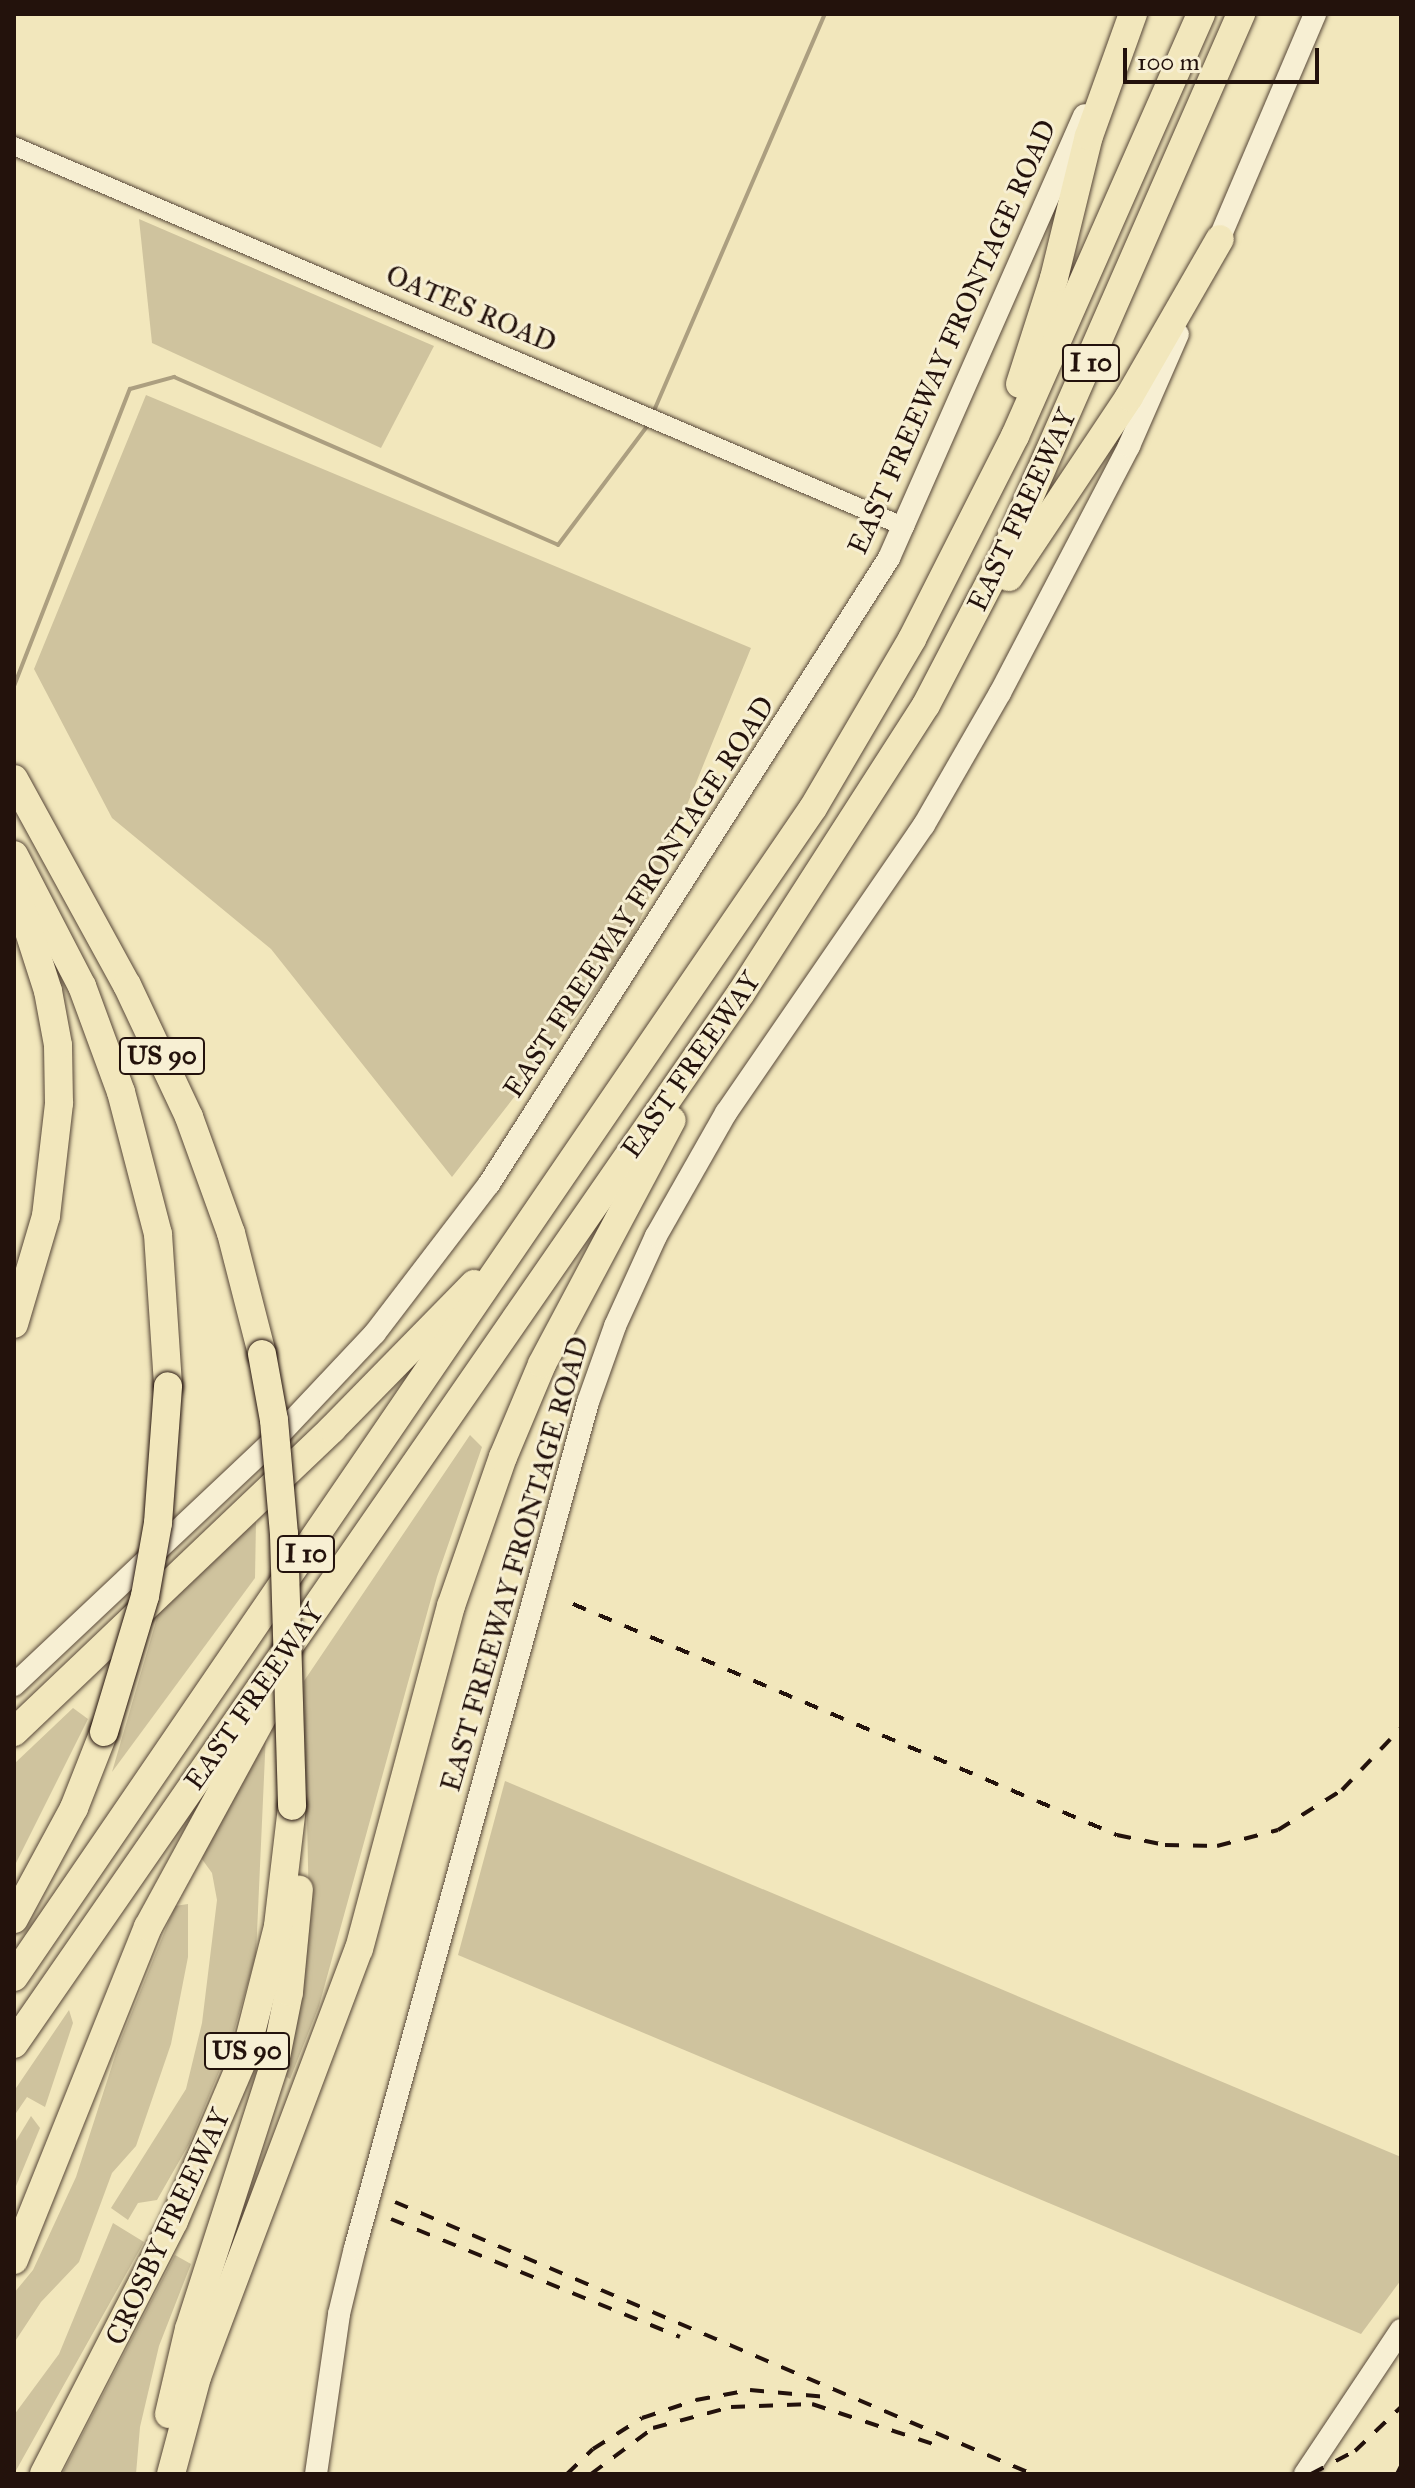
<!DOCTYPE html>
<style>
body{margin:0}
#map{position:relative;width:1415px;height:2488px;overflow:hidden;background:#f2e7bc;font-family:"IM FELL Great Primer",serif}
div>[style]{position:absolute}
.green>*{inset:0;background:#cfc39e}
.stream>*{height:4px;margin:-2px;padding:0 2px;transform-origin:2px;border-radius:2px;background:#ac9f80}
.roads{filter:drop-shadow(0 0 2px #574738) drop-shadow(0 0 2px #574738)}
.tertiary>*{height:18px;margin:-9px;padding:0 9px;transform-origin:9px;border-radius:9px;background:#f7efd3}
.secondary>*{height:22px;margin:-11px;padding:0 11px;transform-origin:11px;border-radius:11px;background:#f7efd3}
.motorway>*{height:28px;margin:-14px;padding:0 14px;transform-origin:14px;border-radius:14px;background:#f2e7bc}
.rail>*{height:4px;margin-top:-2px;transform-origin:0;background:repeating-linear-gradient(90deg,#23120c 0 14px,transparent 0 28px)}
.bridges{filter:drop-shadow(0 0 2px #23120c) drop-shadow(0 0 2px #23120c)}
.motorway-bridge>*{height:28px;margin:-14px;padding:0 14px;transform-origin:14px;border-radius:14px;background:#f2e7bc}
span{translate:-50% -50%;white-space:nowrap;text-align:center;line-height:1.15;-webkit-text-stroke:6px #f7efd3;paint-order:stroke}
.shield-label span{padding:2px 6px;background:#f7efd3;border:2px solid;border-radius:6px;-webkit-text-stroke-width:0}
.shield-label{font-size:26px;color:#23120c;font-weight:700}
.street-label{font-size:28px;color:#23120c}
.frame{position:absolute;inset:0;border:16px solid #23120c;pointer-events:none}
.scale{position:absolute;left:1123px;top:48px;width:196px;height:36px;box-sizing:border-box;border:4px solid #23120c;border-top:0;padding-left:10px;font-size:24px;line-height:28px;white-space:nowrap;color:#23120c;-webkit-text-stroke:6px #f7efd3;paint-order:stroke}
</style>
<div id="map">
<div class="green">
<i style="clip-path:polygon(139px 219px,434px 346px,381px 448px,152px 343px)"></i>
<i style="clip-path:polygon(146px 395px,751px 648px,627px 952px,452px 1177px,271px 949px,112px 818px,34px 669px)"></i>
<i style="clip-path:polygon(470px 1435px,482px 1447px,437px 1577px,319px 2006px,290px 2079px,282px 2074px,309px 1910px,304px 1681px)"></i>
<i style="clip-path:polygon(256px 1521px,255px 1578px,112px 1772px,159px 1611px)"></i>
<i style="clip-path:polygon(73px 1708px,88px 1719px,14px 1867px,14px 1764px)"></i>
<i style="clip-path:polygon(266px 1733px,256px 1955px,229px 2048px,189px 2144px,157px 2200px,138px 2203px,128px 2220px,111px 2208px,186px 2089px,202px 2023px,217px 1900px,212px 1873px,199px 1855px)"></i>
<i style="clip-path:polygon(505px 1781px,1401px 2157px,1401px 2280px,1361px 2334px,458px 1955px)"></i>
<i style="clip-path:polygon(188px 1904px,188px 1957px,171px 2044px,136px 2146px,112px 2173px,79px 2262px,41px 2302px,14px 2343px,14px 2293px,33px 2270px,76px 2177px,119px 2044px,175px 1906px)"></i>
<i style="clip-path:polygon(69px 2010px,73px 2023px,45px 2107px,27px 2097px,14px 2116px,14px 2091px)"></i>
<i style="clip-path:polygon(31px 2116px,40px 2128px,14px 2191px,14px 2144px)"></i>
<i style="clip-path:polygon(113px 2223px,144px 2242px,14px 2474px,14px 2415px,59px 2354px)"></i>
<i style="clip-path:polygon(175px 2255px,191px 2264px,159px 2346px,140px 2427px,136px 2474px,62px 2474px)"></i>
</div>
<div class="stream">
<i style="left:653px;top:413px;width:434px;rotate:-66.7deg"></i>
<i style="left:14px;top:686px;width:319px;rotate:-68.7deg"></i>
<i style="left:130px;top:389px;width:46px;rotate:-15.3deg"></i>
<i style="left:174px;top:377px;width:419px;rotate:23.6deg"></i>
<i style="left:558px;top:545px;width:150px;rotate:-53.1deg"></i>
</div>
<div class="roads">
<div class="tertiary">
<i style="left:14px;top:146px;width:969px;rotate:23.15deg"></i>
</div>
<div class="secondary">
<i style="left:1214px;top:251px;width:258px;rotate:-66.9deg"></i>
<i style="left:14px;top:1685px;width:363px;rotate:-43.3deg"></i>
<i style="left:278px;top:1436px;width:141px;rotate:-46.7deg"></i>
<i style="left:375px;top:1333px;width:188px;rotate:-52.6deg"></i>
<i style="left:489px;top:1184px;width:743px;rotate:-57.42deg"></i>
<i style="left:889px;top:558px;width:484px;rotate:-66.2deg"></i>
<i style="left:316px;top:2474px;width:162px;rotate:-81.8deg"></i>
<i style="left:339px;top:2314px;width:68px;rotate:-76.4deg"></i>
<i style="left:355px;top:2248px;width:877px;rotate:-74.6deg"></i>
<i style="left:588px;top:1402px;width:81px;rotate:-70.4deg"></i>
<i style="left:615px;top:1326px;width:99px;rotate:-65.5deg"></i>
<i style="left:656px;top:1236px;width:142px;rotate:-60.4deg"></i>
<i style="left:726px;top:1113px;width:349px;rotate:-55.5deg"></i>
<i style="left:924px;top:825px;width:152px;rotate:-60.1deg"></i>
<i style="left:1000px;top:693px;width:279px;rotate:-62.4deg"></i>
<i style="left:1129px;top:446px;width:122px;rotate:-66.4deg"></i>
<i style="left:1305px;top:2474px;width:173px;rotate:-56.3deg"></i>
</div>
<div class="motorway">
<i style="left:1020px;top:384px;width:111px;rotate:-72.2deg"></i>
<i style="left:1054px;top:278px;width:146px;rotate:-76.2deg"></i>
<i style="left:1089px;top:136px;width:130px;rotate:-70.2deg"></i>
<i style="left:1009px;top:577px;width:216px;rotate:-56.3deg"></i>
<i style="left:1129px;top:397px;width:182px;rotate:-60.1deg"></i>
<i style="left:14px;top:779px;width:235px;rotate:61.3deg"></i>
<i style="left:127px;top:985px;width:146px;rotate:64.8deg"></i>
<i style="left:189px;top:1117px;width:123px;rotate:70.1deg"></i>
<i style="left:231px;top:1233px;width:125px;rotate:75.6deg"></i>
<i style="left:14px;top:855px;width:148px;rotate:62.6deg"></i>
<i style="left:82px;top:986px;width:113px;rotate:69.8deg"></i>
<i style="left:121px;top:1092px;width:147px;rotate:75.4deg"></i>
<i style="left:158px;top:1234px;width:152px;rotate:86.2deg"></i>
<i style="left:14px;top:1324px;width:113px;rotate:-73.5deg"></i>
<i style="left:46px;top:1216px;width:114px;rotate:-83.4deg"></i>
<i style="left:59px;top:1103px;width:58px;rotate:-91deg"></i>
<i style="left:58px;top:1045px;width:55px;rotate:-100.5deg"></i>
<i style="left:48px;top:991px;width:111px;rotate:-107.8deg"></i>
<i style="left:14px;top:1732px;width:439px;rotate:-43.6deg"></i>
<i style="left:332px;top:1429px;width:203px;rotate:-45.6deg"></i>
<i style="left:14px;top:1919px;width:126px;rotate:-61.6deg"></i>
<i style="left:74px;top:1808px;width:82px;rotate:-68.5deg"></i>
<i style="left:14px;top:1977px;width:1416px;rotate:-55.65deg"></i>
<i style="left:813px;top:808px;width:196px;rotate:-59.6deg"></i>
<i style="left:912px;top:639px;width:228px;rotate:-63.1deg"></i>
<i style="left:1015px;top:436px;width:461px;rotate:-66.2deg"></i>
<i style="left:14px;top:2044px;width:1278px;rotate:-55.33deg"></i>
<i style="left:741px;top:993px;width:342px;rotate:-57.3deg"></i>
<i style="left:926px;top:705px;width:169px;rotate:-62.5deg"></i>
<i style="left:1004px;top:555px;width:591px;rotate:-66.34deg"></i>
<i style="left:14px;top:2260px;width:359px;rotate:-68.1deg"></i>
<i style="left:148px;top:1927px;width:253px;rotate:-61.4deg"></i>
<i style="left:169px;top:2414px;width:87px;rotate:-76.8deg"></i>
<i style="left:189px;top:2329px;width:281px;rotate:-72.1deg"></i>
<i style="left:275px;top:2062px;width:71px;rotate:-78.7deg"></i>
<i style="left:289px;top:1992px;width:103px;rotate:-84.5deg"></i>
<i style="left:44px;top:2474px;width:284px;rotate:-62.8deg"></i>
<i style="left:174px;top:2221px;width:184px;rotate:-66.9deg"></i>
<i style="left:246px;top:2052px;width:130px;rotate:-75.7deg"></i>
<i style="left:278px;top:1926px;width:121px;rotate:-83.3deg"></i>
<i style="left:171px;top:2474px;width:100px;rotate:-75deg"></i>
<i style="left:197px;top:2377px;width:458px;rotate:-69.3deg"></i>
<i style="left:359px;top:1949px;width:355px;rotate:-75deg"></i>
<i style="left:451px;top:1606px;width:158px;rotate:-70.8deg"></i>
<i style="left:503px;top:1457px;width:101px;rotate:-67.2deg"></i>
<i style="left:542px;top:1364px;width:276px;rotate:-62deg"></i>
</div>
</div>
<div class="rail">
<i style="left:573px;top:1604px;width:591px;rotate:23.01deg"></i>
<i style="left:1117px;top:1835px;width:49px;rotate:11.8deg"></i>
<i style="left:1165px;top:1845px;width:52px;rotate:1.1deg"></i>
<i style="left:1217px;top:1846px;width:63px;rotate:-14.7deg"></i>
<i style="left:1278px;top:1830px;width:75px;rotate:-32deg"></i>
<i style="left:1342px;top:1790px;width:86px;rotate:-46.4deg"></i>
<i style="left:395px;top:2202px;width:693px;rotate:23.12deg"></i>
<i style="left:391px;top:2219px;width:312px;rotate:22.2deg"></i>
<i style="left:567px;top:2474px;width:36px;rotate:-44deg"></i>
<i style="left:593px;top:2449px;width:58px;rotate:-32.3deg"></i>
<i style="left:642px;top:2418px;width:57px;rotate:-18.4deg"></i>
<i style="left:696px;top:2400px;width:55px;rotate:-10.5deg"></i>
<i style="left:750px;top:2390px;width:77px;rotate:5.2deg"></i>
<i style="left:591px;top:2474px;width:77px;rotate:-36.6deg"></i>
<i style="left:653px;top:2428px;width:81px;rotate:-15.1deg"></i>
<i style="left:731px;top:2407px;width:81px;rotate:-2.1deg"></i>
<i style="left:812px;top:2404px;width:131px;rotate:18.3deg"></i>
<i style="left:1311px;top:2474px;width:50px;rotate:-27.6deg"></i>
<i style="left:1355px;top:2451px;width:64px;rotate:-43.7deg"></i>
<i style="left:1397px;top:2474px;width:9px;rotate:-63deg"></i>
</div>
<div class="bridges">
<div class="motorway-bridge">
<i style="left:262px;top:1354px;width:67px;rotate:79.7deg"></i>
<i style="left:274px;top:1420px;width:114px;rotate:85deg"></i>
<i style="left:284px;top:1534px;width:272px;rotate:88.3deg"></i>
<i style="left:104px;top:1732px;width:142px;rotate:-73.2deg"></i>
<i style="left:145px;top:1596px;width:74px;rotate:-79.9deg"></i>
<i style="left:158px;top:1523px;width:137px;rotate:-85.8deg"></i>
</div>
</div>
<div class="shield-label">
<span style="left:1091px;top:363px">I 10</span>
<span style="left:162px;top:1056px">US 90</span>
<span style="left:306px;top:1554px">I 10</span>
<span style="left:247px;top:2051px">US 90</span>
</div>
<div class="street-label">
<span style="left:471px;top:309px;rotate:23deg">OATES ROAD</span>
<span style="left:952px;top:337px;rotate:-66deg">EAST FREEWAY FRONTAGE ROAD</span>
<span style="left:1022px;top:510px;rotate:-65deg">EAST FREEWAY</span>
<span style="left:639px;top:897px;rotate:-57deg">EAST FREEWAY FRONTAGE ROAD</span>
<span style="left:691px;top:1065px;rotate:-55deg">EAST FREEWAY</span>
<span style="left:515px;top:1564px;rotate:-74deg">EAST FREEWAY FRONTAGE ROAD</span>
<span style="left:254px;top:1697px;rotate:-55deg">EAST FREEWAY</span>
<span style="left:168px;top:2227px;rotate:-65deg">CROSBY FREEWAY</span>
</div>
<div class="frame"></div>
<div class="scale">100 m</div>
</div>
